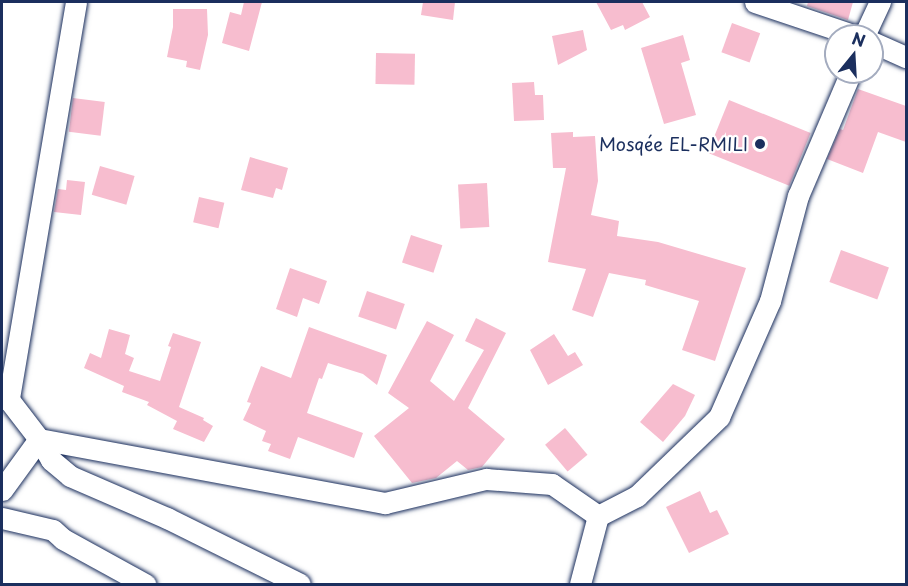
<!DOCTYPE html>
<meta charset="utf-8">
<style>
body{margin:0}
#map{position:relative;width:908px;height:586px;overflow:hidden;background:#fff;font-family:"Playpen Sans",sans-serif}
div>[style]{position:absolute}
.building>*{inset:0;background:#f7bdcf;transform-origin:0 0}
.roads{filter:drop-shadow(0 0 2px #1b2f5e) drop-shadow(0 0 2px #1b2f5e)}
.minor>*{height:21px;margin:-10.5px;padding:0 10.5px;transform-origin:10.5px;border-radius:10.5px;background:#fff}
.dots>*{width:16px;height:16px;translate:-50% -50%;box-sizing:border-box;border:3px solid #fff;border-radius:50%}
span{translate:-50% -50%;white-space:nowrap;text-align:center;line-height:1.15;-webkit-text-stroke:4.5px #fff;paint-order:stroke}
.poi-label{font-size:18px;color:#1b2f5e}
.right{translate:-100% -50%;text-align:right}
.frame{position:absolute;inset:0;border:3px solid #1b2f5e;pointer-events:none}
.north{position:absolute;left:824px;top:24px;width:60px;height:60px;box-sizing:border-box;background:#fff;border:2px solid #a4acbf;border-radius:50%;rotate:18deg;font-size:16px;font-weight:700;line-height:24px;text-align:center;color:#1b2f5e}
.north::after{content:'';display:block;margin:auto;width:21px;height:27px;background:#1b2f5e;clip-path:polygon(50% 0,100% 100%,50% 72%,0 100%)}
</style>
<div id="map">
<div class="building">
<i style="clip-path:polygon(244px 2px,262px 2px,249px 51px,222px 43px,230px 12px,241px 15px)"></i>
<i style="clip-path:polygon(423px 2px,455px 2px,453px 20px,421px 15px)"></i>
<i style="clip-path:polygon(596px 2px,642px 2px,650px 17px,625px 30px,623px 25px,611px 30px)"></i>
<i style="clip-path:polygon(808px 2px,853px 2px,848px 20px,807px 6px)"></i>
<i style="clip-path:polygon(173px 9px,207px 9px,208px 35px,200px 70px,186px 67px,187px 61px,167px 57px,173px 27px)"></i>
<i style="left:732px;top:23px;width:30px;height:31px;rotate:20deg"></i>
<i style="clip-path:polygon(583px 30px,587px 50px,558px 65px,552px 36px)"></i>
<i style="clip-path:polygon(683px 35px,690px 60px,681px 63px,696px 115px,664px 124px,641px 48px)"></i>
<i style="left:376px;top:53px;width:39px;height:31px;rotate:1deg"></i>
<i style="clip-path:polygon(534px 82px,535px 95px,543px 95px,544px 120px,514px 121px,512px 83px)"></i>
<i style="clip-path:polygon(858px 89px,906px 106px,906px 142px,878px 132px,863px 173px,827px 159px,840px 129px,843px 130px)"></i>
<i style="left:73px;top:98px;width:32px;height:34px;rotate:7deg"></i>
<i style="left:729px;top:100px;width:88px;height:57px;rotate:22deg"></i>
<i style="clip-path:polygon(573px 132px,573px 137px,595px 136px,598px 181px,591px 215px,619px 221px,617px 236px,658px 242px,746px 268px,715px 361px,682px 350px,699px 301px,645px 285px,646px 280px,609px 273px,593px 317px,572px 310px,586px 269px,548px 262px,566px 168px,553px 168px,551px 133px)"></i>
<i style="clip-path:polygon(250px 157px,288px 168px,282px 190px,276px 188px,273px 198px,241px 190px)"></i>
<i style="left:100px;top:166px;width:36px;height:30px;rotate:16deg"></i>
<i style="clip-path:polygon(67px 180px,85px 182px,81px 215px,54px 212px,58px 189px,66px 190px)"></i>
<i style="left:487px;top:183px;width:44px;height:29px;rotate:87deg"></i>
<i style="left:199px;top:197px;width:26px;height:26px;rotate:13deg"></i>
<i style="left:411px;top:235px;width:33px;height:29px;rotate:18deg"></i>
<i style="left:841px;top:250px;width:51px;height:34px;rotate:20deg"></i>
<i style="clip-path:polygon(290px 268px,327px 281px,319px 304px,303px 298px,297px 317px,276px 309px)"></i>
<i style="left:367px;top:291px;width:40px;height:27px;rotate:19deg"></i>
<i style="clip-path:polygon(476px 318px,506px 333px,468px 408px,505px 439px,482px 467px,468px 470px,457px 461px,436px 478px,412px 483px,374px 436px,409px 408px,388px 393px,427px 321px,454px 335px,430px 381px,454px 401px,484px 350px,465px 341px)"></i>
<i style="clip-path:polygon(309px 327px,387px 355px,377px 385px,363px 374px,328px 363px,322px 379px,319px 378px,307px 413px,363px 433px,354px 458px,298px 437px,290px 459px,268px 451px,271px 444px,262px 441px,266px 431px,243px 420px,251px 403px,247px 402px,261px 366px,291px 378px)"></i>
<i style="clip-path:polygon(109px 329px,130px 335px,125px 354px,134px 358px,129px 371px,160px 381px,171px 347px,168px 346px,173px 333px,201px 342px,179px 407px,204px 418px,203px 420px,213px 426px,204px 442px,173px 429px,177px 421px,147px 405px,149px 402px,122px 392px,124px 386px,84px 368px,90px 353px,101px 358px)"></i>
<i style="clip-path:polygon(554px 334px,568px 356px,575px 352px,583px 365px,548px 385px,530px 350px)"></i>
<i style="clip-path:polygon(673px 384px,695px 395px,685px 416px,663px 442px,640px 422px)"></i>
<i style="left:565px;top:428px;width:35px;height:26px;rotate:50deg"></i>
<i style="clip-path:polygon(700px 491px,710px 513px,717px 510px,729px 534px,689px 553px,666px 507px)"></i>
</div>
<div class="roads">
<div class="minor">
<i style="left:76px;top:2px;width:404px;rotate:99.6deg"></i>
<i style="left:9px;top:400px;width:49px;rotate:52.4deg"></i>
<i style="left:39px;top:439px;width:24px;rotate:60deg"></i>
<i style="left:51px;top:460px;width:25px;rotate:40deg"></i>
<i style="left:70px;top:476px;width:106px;rotate:23.4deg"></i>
<i style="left:167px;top:518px;width:148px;rotate:26.4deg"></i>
<i style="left:755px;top:2px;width:107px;rotate:18.6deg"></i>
<i style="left:864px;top:36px;width:38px;rotate:-65deg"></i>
<i style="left:872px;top:42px;width:37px;rotate:24deg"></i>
<i style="left:39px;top:439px;width:352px;rotate:10.5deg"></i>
<i style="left:385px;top:503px;width:104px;rotate:-13.4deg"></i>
<i style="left:486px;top:479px;width:66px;rotate:4.3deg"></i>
<i style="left:552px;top:484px;width:56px;rotate:34.8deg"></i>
<i style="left:598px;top:516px;width:44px;rotate:-27.1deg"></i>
<i style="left:637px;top:496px;width:114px;rotate:-43.9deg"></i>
<i style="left:719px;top:417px;width:127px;rotate:-66.3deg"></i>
<i style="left:770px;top:301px;width:109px;rotate:-75.1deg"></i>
<i style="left:798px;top:196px;width:135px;rotate:-66.9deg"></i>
<i style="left:2px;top:490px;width:63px;rotate:-54deg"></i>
<i style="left:2px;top:518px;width:52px;rotate:13.2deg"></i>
<i style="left:53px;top:530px;width:13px;rotate:42deg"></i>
<i style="left:63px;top:539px;width:94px;rotate:28.8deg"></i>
<i style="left:580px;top:584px;width:70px;rotate:-75.2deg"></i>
</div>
</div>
<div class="dots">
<i style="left:760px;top:144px;background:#1b2f5e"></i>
</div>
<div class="poi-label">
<span class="right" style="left:748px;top:144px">Mosqée EL-RMILI</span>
</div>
<div class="frame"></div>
<div class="north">N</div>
</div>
